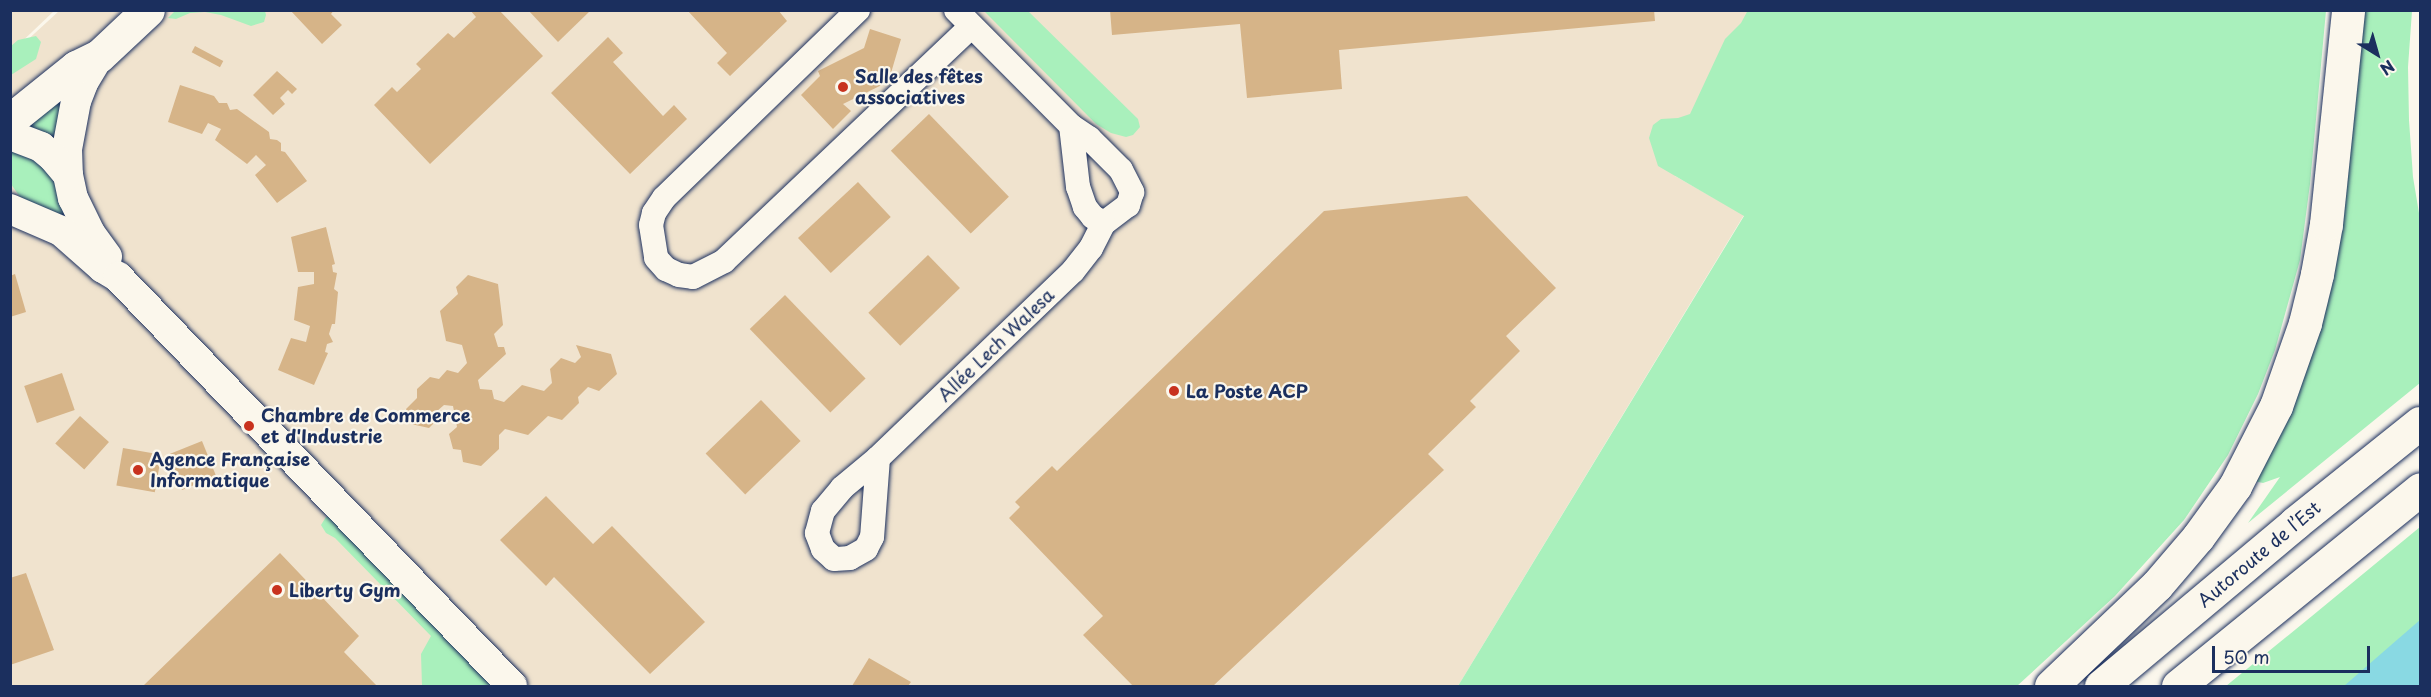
<!DOCTYPE html>
<meta charset="utf-8">
<style>
body{margin:0}
#map{position:relative;width:2431px;height:697px;overflow:hidden;background:#fbf7ec;font-family:"Playpen Sans",sans-serif}
div>[style]{position:absolute}
.built>*{inset:0;background:#f0e3ce}
.green>*{inset:0;background:#a9f0bc}
.water>*{inset:0;background:#89d9e3}
.building>*{inset:0;background:#d6b488;transform-origin:0 0}
.roads{filter:drop-shadow(0 0 2px #1b2f5e) drop-shadow(0 0 2px #1b2f5e)}
.minor>*{height:24px;margin:-12px;padding:0 12px;transform-origin:12px;border-radius:12px;background:#fbf7ec}
.tertiary>*{height:30px;margin:-15px;padding:0 15px;transform-origin:15px;border-radius:15px;background:#fbf7ec}
.secondary>*{height:33px;margin:-16.5px;padding:0 16.5px;transform-origin:16.5px;border-radius:16.5px;background:#fbf7ec}
.motorway>*{height:33px;margin:-16.5px;padding:0 16.5px;transform-origin:16.5px;border-radius:16.5px;background:#fbf7ec}
.dots>*{width:16px;height:16px;translate:-50% -50%;box-sizing:border-box;border:3px solid #fbf7ec;border-radius:50%}
span{translate:-50% -50%;white-space:nowrap;text-align:center;line-height:1.15;-webkit-text-stroke:4.5px #fbf7ec;paint-order:stroke}
.poi-label{font-size:18px;color:#1b2f5e;font-weight:700}
.left{translate:0 -50%;text-align:left}
.street-label{font-size:18px;color:#1b2f5e}
.frame{position:absolute;inset:0;border:12px solid #1b2f5e;pointer-events:none}
.north{position:absolute;left:2347px;top:24px;width:60px;height:60px;-webkit-text-stroke:4px #fbf7ec;paint-order:stroke;rotate:143deg;font-size:16px;font-weight:700;line-height:24px;text-align:center;color:#1b2f5e}
.north::after{content:'';display:block;margin:auto;width:21px;height:27px;background:#1b2f5e;clip-path:polygon(50% 0,100% 100%,50% 72%,0 100%)}
.scale{position:absolute;left:2212px;top:646px;width:158px;height:27px;box-sizing:border-box;border:3px solid #1b2f5e;border-top:0;padding-left:8px;font-size:18px;line-height:21px;white-space:nowrap;color:#1b2f5e;-webkit-text-stroke:4px #fbf7ec;paint-order:stroke}
</style>
<div id="map">
<div class="built">
<i style="clip-path:polygon(11px 11px,54px 11px,11px 52px)"></i>
<i style="clip-path:polygon(59px 11px,1804px 11px,1675px 176px,1744px 215px,1458px 686px,11px 686px,11px 55px)"></i>
</div>
<div class="green">
<i style="clip-path:polygon(176px 10px,265px 11px,266px 15px,264px 22px,251px 26px,221px 15px,205px 12px,190px 13px,176px 19px,168px 18px)"></i>
<i style="clip-path:polygon(1748px 10px,2326px 11px,2310px 184px,2300px 260px,2275px 350px,2258px 394px,2228px 455px,2184px 520px,2115px 596px,2017px 686px,1458px 686px,1744px 216px,1658px 166px,1649px 138px,1653px 125px,1661px 119px,1678px 118px,1690px 114px,1725px 39px,1741px 23px)"></i>
<i style="clip-path:polygon(984px 11px,1028px 11px,1138px 119px,1140px 127px,1133px 135px,1126px 137px,1111px 133px,1096px 124px)"></i>
<i style="clip-path:polygon(2362px 11px,2412px 11px,2408px 67px,2409px 120px,2413px 177px,2420px 219px,2420px 383px,2248px 523px,2280px 477px,2263px 483px,2254px 481px)"></i>
<i style="clip-path:polygon(36px 36px,41px 42px,36px 59px,11px 75px,11px 46px,18px 40px)"></i>
<i style="clip-path:polygon(64px 98px,57px 146px,26px 128px)"></i>
<i style="clip-path:polygon(11px 147px,45px 162px,77px 230px,20px 197px,11px 184px)"></i>
<i style="clip-path:polygon(334px 516px,495px 686px,422px 686px,421px 654px,431px 636px,335px 538px,326px 533px,321px 525px,326px 517px)"></i>
<i style="clip-path:polygon(2420px 527px,2420px 686px,2226px 686px,2312px 616px)"></i>
</div>
<div class="water">
<i style="clip-path:polygon(2420px 620px,2420px 686px,2344px 686px,2398px 639px)"></i>
</div>
<div class="building">
<i style="clip-path:polygon(290px 10px,334px 10px,331px 14px,342px 25px,322px 44px)"></i>
<i style="clip-path:polygon(470px 10px,499px 10px,543px 56px,430px 164px,374px 105px,392px 87px,397px 92px,421px 69px,416px 64px,448px 33px,454px 38px,476px 17px)"></i>
<i style="clip-path:polygon(528px 10px,591px 10px,558px 42px)"></i>
<i style="clip-path:polygon(687px 10px,778px 10px,787px 21px,730px 76px,717px 63px,727px 53px)"></i>
<i style="clip-path:polygon(1110px 10px,1654px 10px,1655px 21px,1339px 50px,1342px 89px,1247px 98px,1240px 24px,1112px 35px)"></i>
<i style="clip-path:polygon(870px 29px,901px 39px,891px 73px,894px 79px,843px 104px,851px 111px,833px 129px,801px 95px,820px 76px,818px 71px,864px 48px)"></i>
<i style="clip-path:polygon(608px 37px,623px 53px,613px 62px,663px 116px,674px 105px,687px 119px,630px 174px,551px 93px)"></i>
<i style="left:195px;top:46px;width:32px;height:7px;rotate:28deg"></i>
<i style="clip-path:polygon(277px 71px,297px 89px,292px 94px,288px 90px,280px 98px,285px 104px,273px 115px,253px 95px)"></i>
<i style="clip-path:polygon(180px 85px,214px 96px,219px 103px,227px 103px,230px 110px,237px 109px,269px 132px,270px 139px,277px 140px,281px 143px,281px 151px,285px 152px,307px 181px,277px 203px,255px 175px,266px 165px,256px 155px,247px 164px,215px 140px,221px 129px,208px 123px,202px 134px,168px 122px)"></i>
<i style="left:929px;top:114px;width:115px;height:53px;rotate:46deg"></i>
<i style="left:858px;top:182px;width:48px;height:82px;rotate:47deg"></i>
<i style="clip-path:polygon(1467px 196px,1556px 288px,1506px 336px,1520px 351px,1470px 401px,1476px 407px,1428px 454px,1444px 470px,1213px 686px,1133px 686px,1083px 635px,1103px 616px,1009px 518px,1020px 507px,1015px 502px,1052px 466px,1057px 471px,1324px 211px)"></i>
<i style="clip-path:polygon(326px 227px,335px 264px,332px 265px,333px 272px,337px 273px,334px 289px,338px 292px,335px 324px,332px 324px,329px 334px,333px 342px,327px 344px,325px 352px,328px 353px,314px 385px,278px 370px,291px 338px,306px 342px,310px 326px,294px 320px,298px 287px,314px 284px,314px 272px,298px 272px,291px 237px)"></i>
<i style="left:928px;top:255px;width:46px;height:83px;rotate:46deg"></i>
<i style="clip-path:polygon(15px 274px,26px 312px,10px 317px,10px 276px)"></i>
<i style="clip-path:polygon(468px 275px,498px 284px,503px 325px,494px 334px,498px 347px,504px 347px,506px 354px,478px 380px,480px 389px,492px 390px,494px 399px,504px 402px,522px 385px,544px 391px,552px 383px,550px 369px,561px 358px,575px 363px,581px 357px,576px 345px,611px 354px,617px 374px,599px 391px,588px 387px,578px 397px,579px 403px,562px 420px,548px 416px,528px 435px,505px 429px,499px 435px,499px 449px,481px 466px,463px 462px,461px 450px,453px 449px,449px 434px,457px 427px,453px 406px,444px 405px,436px 412px,437px 420px,429px 428px,411px 424px,406px 409px,417px 398px,417px 389px,430px 377px,439px 379px,447px 370px,458px 373px,467px 363px,462px 345px,446px 341px,440px 311px,458px 294px,456px 287px)"></i>
<i style="left:785px;top:295px;width:116px;height:49px;rotate:46deg"></i>
<i style="left:62px;top:373px;width:39px;height:40px;rotate:71deg"></i>
<i style="left:761px;top:400px;width:57px;height:77px;rotate:46deg"></i>
<i style="left:80px;top:416px;width:39px;height:37px;rotate:42deg"></i>
<i style="left:202px;top:441px;width:38px;height:37px;rotate:68deg"></i>
<i style="left:123px;top:448px;width:39px;height:38px;rotate:10deg"></i>
<i style="clip-path:polygon(546px 496px,593px 544px,612px 526px,705px 622px,650px 674px,554px 577px,546px 586px,500px 540px)"></i>
<i style="clip-path:polygon(280px 553px,359px 636px,344px 652px,377px 686px,143px 686px)"></i>
<i style="clip-path:polygon(26px 573px,54px 650px,10px 665px,10px 578px)"></i>
<i style="clip-path:polygon(869px 658px,911px 682px,908px 686px,852px 686px)"></i>
</div>
<div class="roads">
<div class="minor">
<i style="left:858px;top:10px;width:270px;rotate:135.9deg"></i>
<i style="left:664px;top:198px;width:18px;rotate:124deg"></i>
<i style="left:654px;top:213px;width:12px;rotate:104deg"></i>
<i style="left:651px;top:225px;width:33px;rotate:81deg"></i>
<i style="left:656px;top:258px;width:15px;rotate:48deg"></i>
<i style="left:666px;top:269px;width:14px;rotate:25deg"></i>
<i style="left:679px;top:275px;width:14px;rotate:8deg"></i>
<i style="left:693px;top:277px;width:35px;rotate:-27deg"></i>
<i style="left:724px;top:261px;width:340px;rotate:-43.5deg"></i>
<i style="left:956px;top:10px;width:163px;rotate:45.2deg"></i>
<i style="left:1071px;top:126px;width:22px;rotate:34deg"></i>
<i style="left:1089px;top:138px;width:45px;rotate:45deg"></i>
<i style="left:1121px;top:170px;width:25px;rotate:63deg"></i>
<i style="left:1132px;top:192px;width:14px;rotate:107deg"></i>
<i style="left:1128px;top:205px;width:30px;rotate:143deg"></i>
<i style="left:1104px;top:223px;width:13px;rotate:-151deg"></i>
<i style="left:1093px;top:217px;width:13px;rotate:-129deg"></i>
<i style="left:1085px;top:207px;width:21px;rotate:-109deg"></i>
<i style="left:1078px;top:187px;width:61px;rotate:-96.5deg"></i>
<i style="left:878px;top:458px;width:79px;rotate:94.3deg"></i>
<i style="left:872px;top:537px;width:13px;rotate:117deg"></i>
<i style="left:866px;top:549px;width:18px;rotate:151deg"></i>
<i style="left:850px;top:558px;width:16px;rotate:176deg"></i>
<i style="left:834px;top:559px;width:15px;rotate:-138deg"></i>
<i style="left:823px;top:549px;width:17px;rotate:-111deg"></i>
<i style="left:817px;top:533px;width:23px;rotate:-75deg"></i>
<i style="left:823px;top:511px;width:30px;rotate:-50deg"></i>
<i style="left:842px;top:488px;width:47px;rotate:-39.8deg"></i>
<i style="left:878px;top:458px;width:270px;rotate:-43.8deg"></i>
<i style="left:1073px;top:271px;width:29px;rotate:-52deg"></i>
<i style="left:1091px;top:248px;width:28px;rotate:-63deg"></i>
</div>
<div class="tertiary">
<i style="left:99px;top:56px;width:31px;rotate:121deg"></i>
<i style="left:83px;top:83px;width:19px;rotate:111deg"></i>
<i style="left:76px;top:101px;width:49px;rotate:100.6deg"></i>
<i style="left:67px;top:149px;width:26px;rotate:88deg"></i>
<i style="left:68px;top:175px;width:24px;rotate:78deg"></i>
<i style="left:73px;top:198px;width:39px;rotate:64deg"></i>
<i style="left:90px;top:233px;width:29px;rotate:54deg"></i>
<i style="left:10px;top:135px;width:33px;rotate:21deg"></i>
<i style="left:41px;top:147px;width:16px;rotate:40deg"></i>
<i style="left:53px;top:157px;width:23px;rotate:50deg"></i>
<i style="left:10px;top:209px;width:56px;rotate:23.3deg"></i>
<i style="left:61px;top:231px;width:56px;rotate:41.4deg"></i>
<i style="left:103px;top:268px;width:17px;rotate:31deg"></i>
<i style="left:118px;top:277px;width:568px;rotate:46.07deg"></i>
</div>
<div class="secondary">
<i style="left:10px;top:120px;width:85px;rotate:-38.8deg"></i>
<i style="left:76px;top:67px;width:25px;rotate:-26deg"></i>
<i style="left:99px;top:56px;width:67px;rotate:-43.2deg"></i>
</div>
<div class="motorway">
<i style="left:2051px;top:686px;width:146px;rotate:-43.6deg"></i>
<i style="left:2157px;top:585px;width:63px;rotate:-49.5deg"></i>
<i style="left:2198px;top:537px;width:63px;rotate:-54deg"></i>
<i style="left:2235px;top:486px;width:90px;rotate:-62.9deg"></i>
<i style="left:2276px;top:406px;width:88px;rotate:-70.7deg"></i>
<i style="left:2305px;top:323px;width:50px;rotate:-76.2deg"></i>
<i style="left:2317px;top:274px;width:51px;rotate:-79.8deg"></i>
<i style="left:2326px;top:224px;width:215px;rotate:-84.1deg"></i>
<i style="left:2101px;top:686px;width:253px;rotate:-40deg"></i>
<i style="left:2295px;top:523px;width:160px;rotate:-38.7deg"></i>
<i style="left:2178px;top:686px;width:312px;rotate:-39.1deg"></i>
</div>
</div>
<div class="dots">
<i style="left:843px;top:87px;background:#c8321e"></i>
<i style="left:1174px;top:391px;background:#c8321e"></i>
<i style="left:249px;top:426px;background:#c8321e"></i>
<i style="left:138px;top:470px;background:#c8321e"></i>
<i style="left:277px;top:590px;background:#c8321e"></i>
</div>
<div class="poi-label">
<span class="left" style="left:855px;top:87px">Salle des fêtes<br>associatives</span>
<span class="left" style="left:1186px;top:391px">La Poste ACP</span>
<span class="left" style="left:261px;top:426px">Chambre de Commerce<br>et d'Industrie</span>
<span class="left" style="left:150px;top:470px">Agence Française<br>Informatique</span>
<span class="left" style="left:289px;top:590px">Liberty Gym</span>
</div>
<div class="street-label">
<span style="left:996px;top:345px;rotate:-44deg">Allée Lech Walesa</span>
<span style="left:2259px;top:554px;rotate:-40deg">Autoroute de l’Est</span>
</div>
<div class="frame"></div>
<div class="north">N</div>
<div class="scale">50 m</div>
</div>
